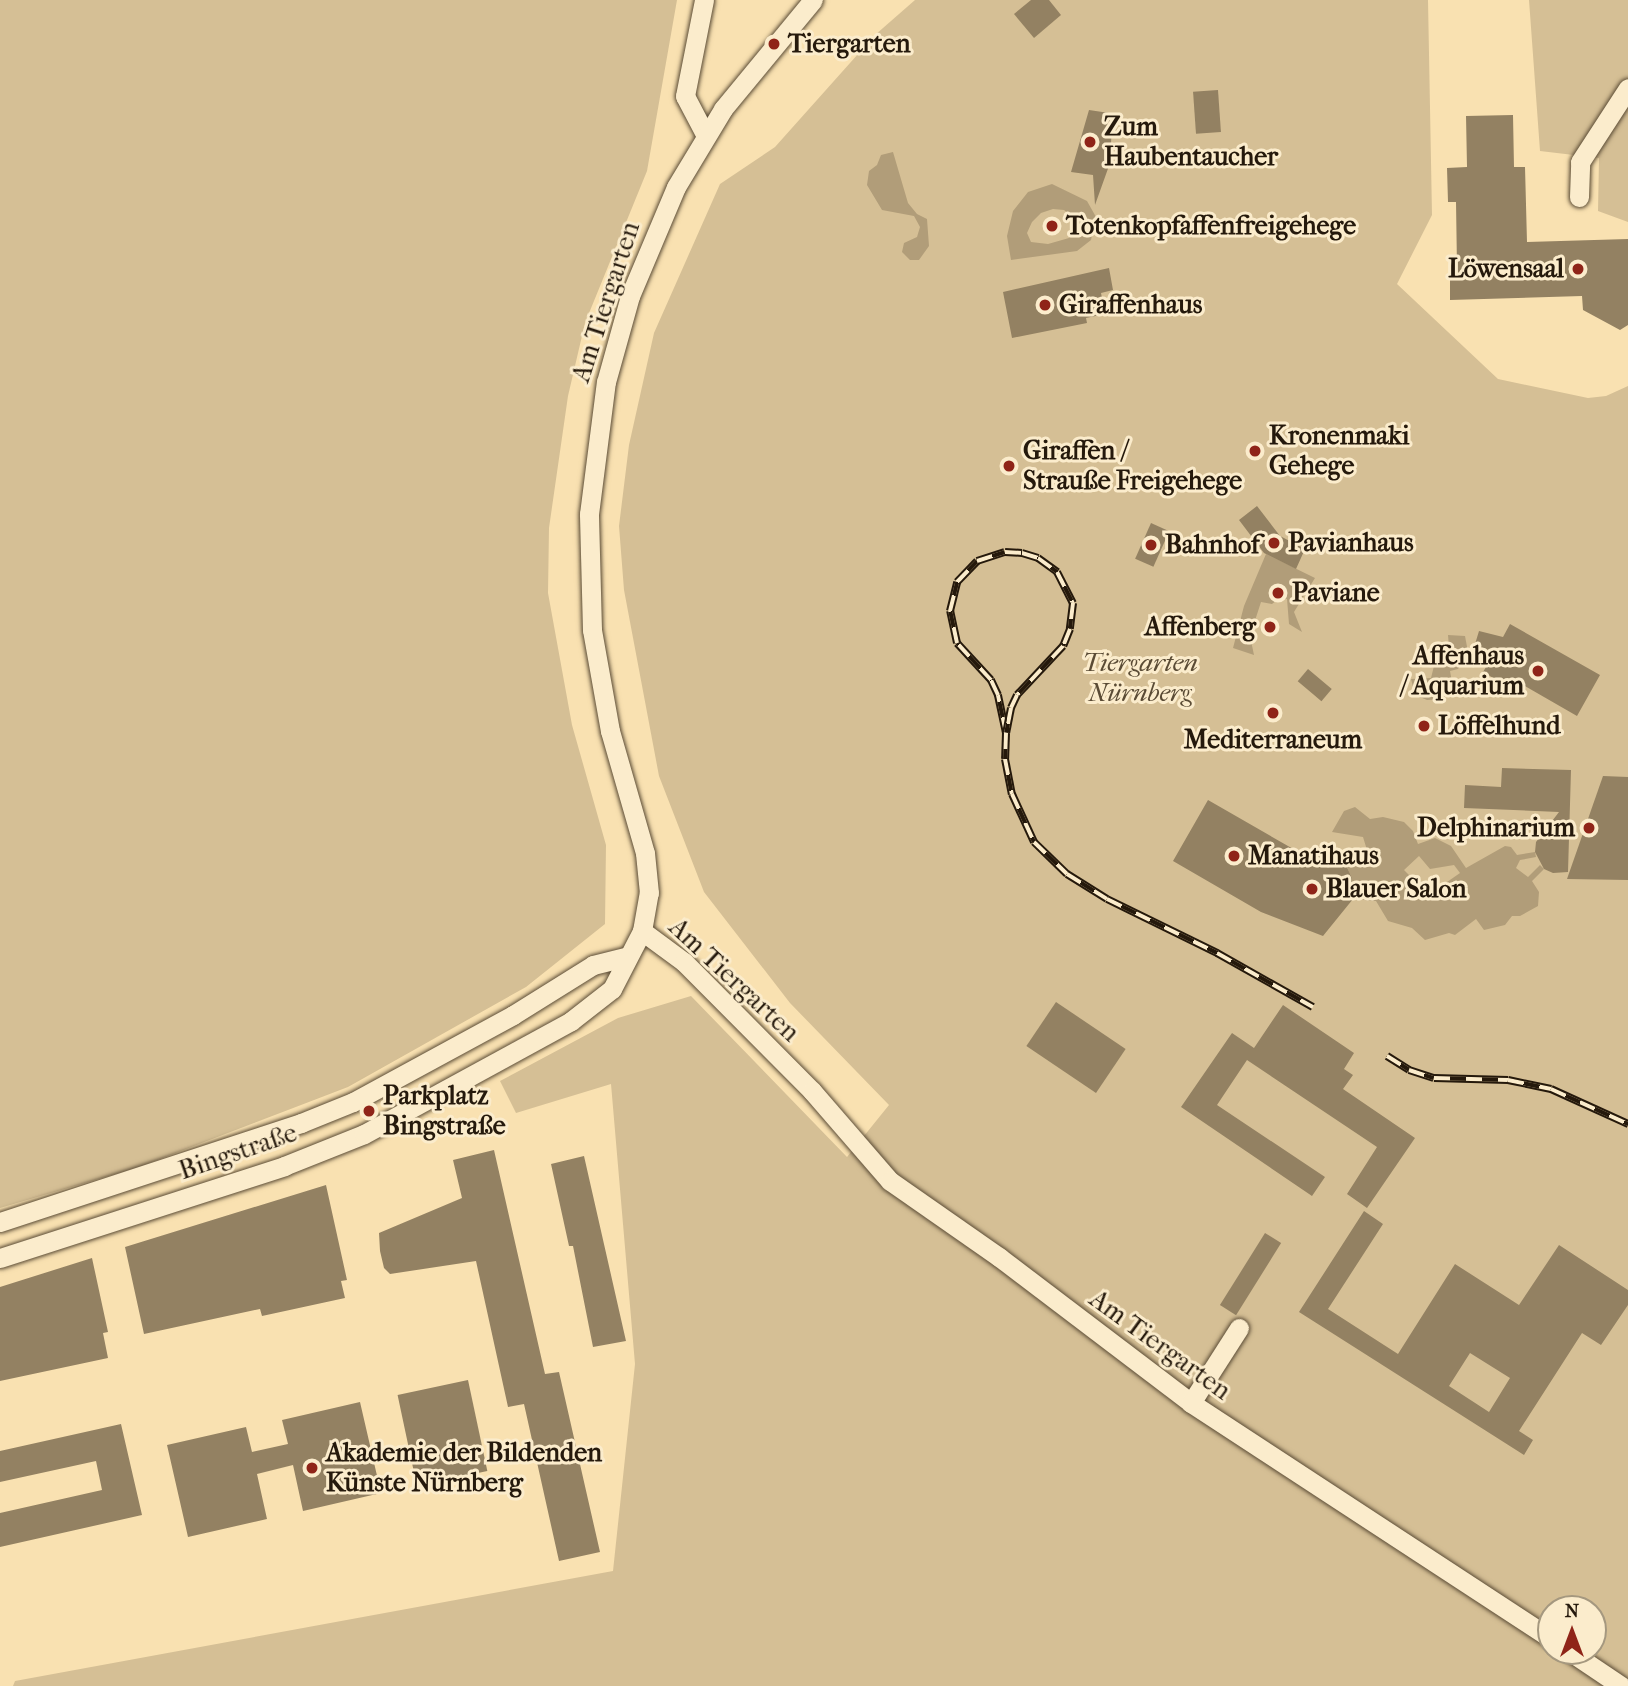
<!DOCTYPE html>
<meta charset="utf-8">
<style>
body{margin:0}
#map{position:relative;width:1628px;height:1686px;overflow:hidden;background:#f9e1b1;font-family:"IM FELL French Canon",serif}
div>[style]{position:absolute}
.green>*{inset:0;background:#d5bf95}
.water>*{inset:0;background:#b19d79}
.building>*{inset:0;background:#938162;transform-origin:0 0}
.roads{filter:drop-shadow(0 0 2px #5a4b35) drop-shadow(0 0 2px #5a4b35)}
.minor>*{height:19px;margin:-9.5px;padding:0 9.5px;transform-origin:9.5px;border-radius:9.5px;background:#fbeccc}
.rail>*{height:8px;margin-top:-4px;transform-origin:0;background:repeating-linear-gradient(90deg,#fbeccc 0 16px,#25190c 0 32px);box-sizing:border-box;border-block:2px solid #25190c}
.dots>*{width:19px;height:19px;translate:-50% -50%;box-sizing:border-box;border:4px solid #fbeccc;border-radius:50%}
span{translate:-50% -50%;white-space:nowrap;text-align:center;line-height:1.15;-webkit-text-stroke:6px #fbeccc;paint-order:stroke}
.poi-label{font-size:26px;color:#25190c;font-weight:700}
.left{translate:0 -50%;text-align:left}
.right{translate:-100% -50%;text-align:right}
.street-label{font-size:26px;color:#25190c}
.park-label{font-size:26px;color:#5a4b35;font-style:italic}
.north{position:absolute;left:1537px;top:1595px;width:70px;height:70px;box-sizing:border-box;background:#fbeccc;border:2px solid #a5987f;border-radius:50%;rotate:0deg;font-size:19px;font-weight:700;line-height:28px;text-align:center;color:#25190c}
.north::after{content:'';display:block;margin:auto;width:24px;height:32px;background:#8f2418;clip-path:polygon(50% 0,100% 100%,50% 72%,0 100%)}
</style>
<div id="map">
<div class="green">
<i style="clip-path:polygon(0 0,677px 0,647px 171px,585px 323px,568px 396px,549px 528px,548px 593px,572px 725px,606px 845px,605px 924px,526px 987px,348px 1087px,139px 1167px,0 1208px)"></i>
<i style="clip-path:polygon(evenodd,915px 0,1428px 0,1432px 215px,1397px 284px,1498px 379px,1588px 398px,1606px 396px,1628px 386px,1628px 1686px,13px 1686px,15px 1681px,613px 1571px,635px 1364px,611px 1084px,516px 1113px,500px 1081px,618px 1018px,691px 996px,847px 1157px,889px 1105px,790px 1003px,704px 892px,659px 776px,624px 590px,619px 526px,629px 445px,654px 333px,720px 184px,775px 147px,875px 35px,915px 0,1551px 1609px,1593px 1609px,1593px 1651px,1551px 1651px,1551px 1609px)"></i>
<i style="clip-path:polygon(1529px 0,1628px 0,1628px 222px,1598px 211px,1599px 158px,1540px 151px)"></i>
</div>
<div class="water">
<i style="clip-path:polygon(893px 152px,908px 203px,917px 214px,927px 219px,929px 246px,919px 260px,910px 260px,902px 252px,904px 243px,917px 237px,920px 227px,914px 216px,882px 210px,867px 185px,869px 171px,877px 165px,881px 155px)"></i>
<i style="clip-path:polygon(evenodd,1052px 184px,1087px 201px,1096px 217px,1091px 240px,1077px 251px,1011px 260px,1007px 236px,1013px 211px,1028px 192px,1052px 184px,1053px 209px,1064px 210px,1073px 217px,1074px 230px,1069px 238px,1048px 244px,1031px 242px,1027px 233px,1032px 222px,1041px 213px,1053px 209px)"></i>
<i style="clip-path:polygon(1266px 554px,1315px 578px,1294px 612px,1302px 632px,1289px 624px,1287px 599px,1281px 597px,1272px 604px,1261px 602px,1250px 636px,1254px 655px,1233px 648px,1244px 606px)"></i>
<i style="clip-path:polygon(1448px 635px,1465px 636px,1468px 652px,1458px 669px,1450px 671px,1452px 682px,1444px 699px,1427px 700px,1415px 695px,1411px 679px,1431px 678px,1435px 662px,1449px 647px)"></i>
<i style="clip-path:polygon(evenodd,1355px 807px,1370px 819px,1383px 817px,1404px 822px,1413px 831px,1418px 844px,1435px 838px,1451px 846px,1466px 868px,1505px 846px,1511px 847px,1517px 855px,1535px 852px,1536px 857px,1520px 860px,1516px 868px,1528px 877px,1540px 865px,1544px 869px,1532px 881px,1539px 892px,1538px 906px,1520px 916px,1512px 916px,1505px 925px,1484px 930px,1476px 919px,1455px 935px,1449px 933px,1425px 940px,1412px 928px,1388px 921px,1376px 901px,1353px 899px,1352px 878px,1343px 859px,1367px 850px,1363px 837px,1332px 832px,1344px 811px,1355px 807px,1419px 856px,1430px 869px,1454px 865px,1460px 873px,1437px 889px,1416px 882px,1404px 870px,1419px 856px)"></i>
</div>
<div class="building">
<i style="clip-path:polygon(1031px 0,1049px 0,1061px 15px,1034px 38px,1014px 14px)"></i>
<i style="left:1218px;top:90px;width:42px;height:25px;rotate:86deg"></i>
<i style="clip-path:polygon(1089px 110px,1109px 113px,1112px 124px,1110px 163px,1095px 205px,1093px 175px,1071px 172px)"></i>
<i style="clip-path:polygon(1513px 115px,1514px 167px,1525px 167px,1527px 242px,1628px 239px,1628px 325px,1620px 330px,1583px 310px,1582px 296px,1450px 300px,1450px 268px,1457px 268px,1456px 202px,1448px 202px,1447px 168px,1467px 167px,1466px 116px)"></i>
<i style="clip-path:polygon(1109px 268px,1113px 290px,1101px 293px,1105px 314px,1086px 318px,1087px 323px,1012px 338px,1003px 292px)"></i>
<i style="clip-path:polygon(1257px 506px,1280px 536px,1305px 549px,1296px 569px,1264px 553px,1239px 520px)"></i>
<i style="left:1151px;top:523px;width:20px;height:39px;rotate:24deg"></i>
<i style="clip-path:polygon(1510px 624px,1600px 675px,1577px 716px,1511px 678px,1507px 686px,1483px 672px,1489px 662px,1472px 654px,1479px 631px,1503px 637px)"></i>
<i style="left:1308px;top:669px;width:31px;height:16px;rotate:40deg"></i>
<i style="clip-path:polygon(1502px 768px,1571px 770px,1568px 872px,1553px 873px,1544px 869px,1535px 852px,1536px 842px,1559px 812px,1464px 808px,1465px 785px,1501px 787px)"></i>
<i style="clip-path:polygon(1603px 776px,1628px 777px,1628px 880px,1567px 879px)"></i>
<i style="clip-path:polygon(1208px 800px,1295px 850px,1343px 859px,1352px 878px,1353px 899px,1323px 936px,1261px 912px,1173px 861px)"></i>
<i style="left:1056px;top:1002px;width:84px;height:53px;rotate:34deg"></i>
<i style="clip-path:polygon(1283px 1005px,1354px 1053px,1344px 1069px,1353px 1075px,1343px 1089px,1415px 1138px,1367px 1208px,1347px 1194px,1377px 1147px,1247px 1060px,1217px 1105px,1325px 1177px,1312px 1196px,1181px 1107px,1232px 1033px,1254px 1048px)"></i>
<i style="clip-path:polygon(494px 1150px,545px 1374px,559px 1372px,600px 1552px,559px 1561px,524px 1404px,508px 1407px,476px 1261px,390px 1274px,384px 1268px,380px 1251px,379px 1233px,462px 1198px,453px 1160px)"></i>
<i style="clip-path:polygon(584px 1156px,626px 1341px,593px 1347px,573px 1246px,569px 1246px,551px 1164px)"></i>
<i style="clip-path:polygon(326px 1185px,347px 1280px,341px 1281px,345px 1298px,262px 1316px,260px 1309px,144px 1334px,125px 1247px)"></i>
<i style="clip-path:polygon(evenodd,1364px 1211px,1383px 1224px,1328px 1309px,1398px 1354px,1455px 1264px,1519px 1305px,1559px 1245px,1628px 1290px,1628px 1305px,1601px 1345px,1582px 1333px,1519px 1431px,1533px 1440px,1524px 1455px,1299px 1312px,1364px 1211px,1470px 1353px,1510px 1378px,1489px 1412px,1449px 1386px,1470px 1353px)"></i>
<i style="left:1265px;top:1233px;width:19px;height:85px;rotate:32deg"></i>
<i style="clip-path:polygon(92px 1258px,108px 1332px,103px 1333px,108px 1358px,0 1381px,0 1287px)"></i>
<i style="left:468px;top:1380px;width:93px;height:72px;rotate:78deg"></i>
<i style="clip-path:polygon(360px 1402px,381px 1493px,303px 1511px,293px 1465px,257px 1474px,267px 1519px,188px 1537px,167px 1445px,246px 1427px,252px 1452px,288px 1444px,282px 1420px)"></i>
<i style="clip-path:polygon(121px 1424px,142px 1515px,0 1547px,0 1513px,102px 1490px,96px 1461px,0 1482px,0 1451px)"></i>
</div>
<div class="roads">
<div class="minor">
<i style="left:704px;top:0;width:98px;rotate:101.2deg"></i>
<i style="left:685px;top:96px;width:45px;rotate:62.3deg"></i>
<i style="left:1579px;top:197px;width:35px;rotate:-88deg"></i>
<i style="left:1580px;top:162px;width:88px;rotate:-57deg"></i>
<i style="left:642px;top:931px;width:52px;rotate:36.4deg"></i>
<i style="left:684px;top:962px;width:182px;rotate:45.2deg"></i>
<i style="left:812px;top:1091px;width:119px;rotate:49.1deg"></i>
<i style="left:890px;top:1181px;width:133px;rotate:34.9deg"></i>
<i style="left:999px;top:1257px;width:241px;rotate:37.2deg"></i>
<i style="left:1191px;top:1403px;width:430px;rotate:33.2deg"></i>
<i style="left:0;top:1222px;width:317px;rotate:-18.2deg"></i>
<i style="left:301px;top:1123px;width:56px;rotate:-22deg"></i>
<i style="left:353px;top:1102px;width:182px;rotate:-28.5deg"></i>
<i style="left:513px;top:1015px;width:94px;rotate:-32deg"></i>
<i style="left:593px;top:965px;width:36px;rotate:-14deg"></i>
<i style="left:0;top:1258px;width:299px;rotate:-17.9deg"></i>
<i style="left:284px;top:1166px;width:86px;rotate:-21.8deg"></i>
<i style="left:364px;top:1134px;width:236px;rotate:-28.6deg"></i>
<i style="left:571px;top:1021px;width:52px;rotate:-38deg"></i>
<i style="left:612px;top:989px;width:65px;rotate:-62.7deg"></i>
<i style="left:642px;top:931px;width:39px;rotate:-80deg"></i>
<i style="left:649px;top:893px;width:40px;rotate:-95.7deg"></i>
<i style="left:645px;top:853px;width:127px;rotate:-106deg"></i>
<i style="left:610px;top:731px;width:103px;rotate:-100.1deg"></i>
<i style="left:592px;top:630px;width:116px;rotate:-91.5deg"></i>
<i style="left:589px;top:514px;width:133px;rotate:-82.7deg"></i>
<i style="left:606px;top:382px;width:89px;rotate:-74.4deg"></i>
<i style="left:630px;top:296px;width:118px;rotate:-67.1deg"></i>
<i style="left:676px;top:187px;width:91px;rotate:-58.9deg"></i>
<i style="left:723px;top:109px;width:141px;rotate:-50.5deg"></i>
<i style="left:1191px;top:1403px;width:89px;rotate:-57.4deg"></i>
<i style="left:1569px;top:1651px;width:63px;rotate:33.9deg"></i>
</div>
</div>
<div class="rail">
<i style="left:1006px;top:733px;width:39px;rotate:-102deg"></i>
<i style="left:998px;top:695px;width:17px;rotate:-115deg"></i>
<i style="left:991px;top:680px;width:50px;rotate:-132.6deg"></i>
<i style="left:957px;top:643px;width:33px;rotate:-102deg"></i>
<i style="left:950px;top:611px;width:30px;rotate:-76deg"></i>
<i style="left:957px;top:582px;width:29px;rotate:-46deg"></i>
<i style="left:977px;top:561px;width:29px;rotate:-18deg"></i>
<i style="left:1005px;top:552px;width:17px;rotate:3deg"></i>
<i style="left:1022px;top:553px;width:17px;rotate:17deg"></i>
<i style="left:1038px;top:558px;width:24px;rotate:36deg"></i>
<i style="left:1057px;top:572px;width:35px;rotate:63deg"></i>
<i style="left:1073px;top:603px;width:26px;rotate:97deg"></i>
<i style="left:1070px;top:629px;width:18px;rotate:112deg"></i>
<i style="left:1063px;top:646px;width:67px;rotate:133.2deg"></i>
<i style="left:1017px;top:695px;width:14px;rotate:115deg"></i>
<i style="left:1011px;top:708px;width:25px;rotate:101deg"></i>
<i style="left:1006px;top:733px;width:26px;rotate:92deg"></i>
<i style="left:1005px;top:759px;width:36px;rotate:79deg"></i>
<i style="left:1012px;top:794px;width:53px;rotate:65.4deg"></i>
<i style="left:1034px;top:842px;width:46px;rotate:44.1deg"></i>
<i style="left:1067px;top:874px;width:47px;rotate:32deg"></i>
<i style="left:1107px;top:899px;width:123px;rotate:26.1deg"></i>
<i style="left:1217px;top:953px;width:110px;rotate:29.4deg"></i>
<i style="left:1387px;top:1056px;width:26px;rotate:32deg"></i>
<i style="left:1409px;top:1070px;width:26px;rotate:18deg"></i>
<i style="left:1434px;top:1078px;width:74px;rotate:1.5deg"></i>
<i style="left:1508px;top:1080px;width:44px;rotate:11.8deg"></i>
<i style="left:1551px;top:1089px;width:85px;rotate:24.4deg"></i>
</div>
<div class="dots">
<i style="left:774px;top:44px;background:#8f2418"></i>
<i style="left:1090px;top:142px;background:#8f2418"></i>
<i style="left:1052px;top:226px;background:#8f2418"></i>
<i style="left:1578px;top:269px;background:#8f2418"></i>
<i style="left:1045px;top:305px;background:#8f2418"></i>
<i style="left:1255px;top:451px;background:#8f2418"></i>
<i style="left:1009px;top:466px;background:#8f2418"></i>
<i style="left:1274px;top:543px;background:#8f2418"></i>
<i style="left:1151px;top:545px;background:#8f2418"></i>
<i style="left:1278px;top:593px;background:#8f2418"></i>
<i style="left:1270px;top:627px;background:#8f2418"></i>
<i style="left:1538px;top:671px;background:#8f2418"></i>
<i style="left:1273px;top:713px;background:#8f2418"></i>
<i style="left:1424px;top:726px;background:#8f2418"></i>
<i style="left:1589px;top:828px;background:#8f2418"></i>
<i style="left:1234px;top:856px;background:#8f2418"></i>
<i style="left:1312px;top:889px;background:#8f2418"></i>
<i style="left:369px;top:1111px;background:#8f2418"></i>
<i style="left:312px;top:1468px;background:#8f2418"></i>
</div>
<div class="poi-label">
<span class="left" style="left:788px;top:44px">Tiergarten</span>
<span class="left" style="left:1104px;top:142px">Zum<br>Haubentaucher</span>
<span class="left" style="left:1066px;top:226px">Totenkopfaffenfreigehege</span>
<span class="right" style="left:1564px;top:269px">Löwensaal</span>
<span class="left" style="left:1059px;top:305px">Giraffenhaus</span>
<span class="left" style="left:1269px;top:451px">Kronenmaki<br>Gehege</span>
<span class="left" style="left:1023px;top:466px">Giraffen /<br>Strauße Freigehege</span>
<span class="left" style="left:1288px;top:543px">Pavianhaus</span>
<span class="left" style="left:1165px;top:545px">Bahnhof</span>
<span class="left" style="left:1292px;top:593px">Paviane</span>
<span class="right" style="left:1256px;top:627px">Affenberg</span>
<span class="right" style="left:1524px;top:671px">Affenhaus<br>/ Aquarium</span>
<span class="left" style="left:1438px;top:726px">Löffelhund</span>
<span style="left:1273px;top:740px">Mediterraneum</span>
<span class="right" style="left:1575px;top:828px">Delphinarium</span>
<span class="left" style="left:1248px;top:856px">Manatihaus</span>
<span class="left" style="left:1326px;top:889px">Blauer Salon</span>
<span class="left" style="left:383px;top:1111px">Parkplatz<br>Bingstraße</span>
<span class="left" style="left:326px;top:1468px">Akademie der Bildenden<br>Künste Nürnberg</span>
</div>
<div class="street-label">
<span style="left:606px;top:302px;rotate:-72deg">Am Tiergarten</span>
<span style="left:734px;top:980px;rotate:43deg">Am Tiergarten</span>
<span style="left:238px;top:1152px;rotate:-19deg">Bingstraße</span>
<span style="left:1160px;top:1345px;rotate:36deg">Am Tiergarten</span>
</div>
<div class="park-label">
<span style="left:1140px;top:678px">Tiergarten<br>Nürnberg</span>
</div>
<div class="north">N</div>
</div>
